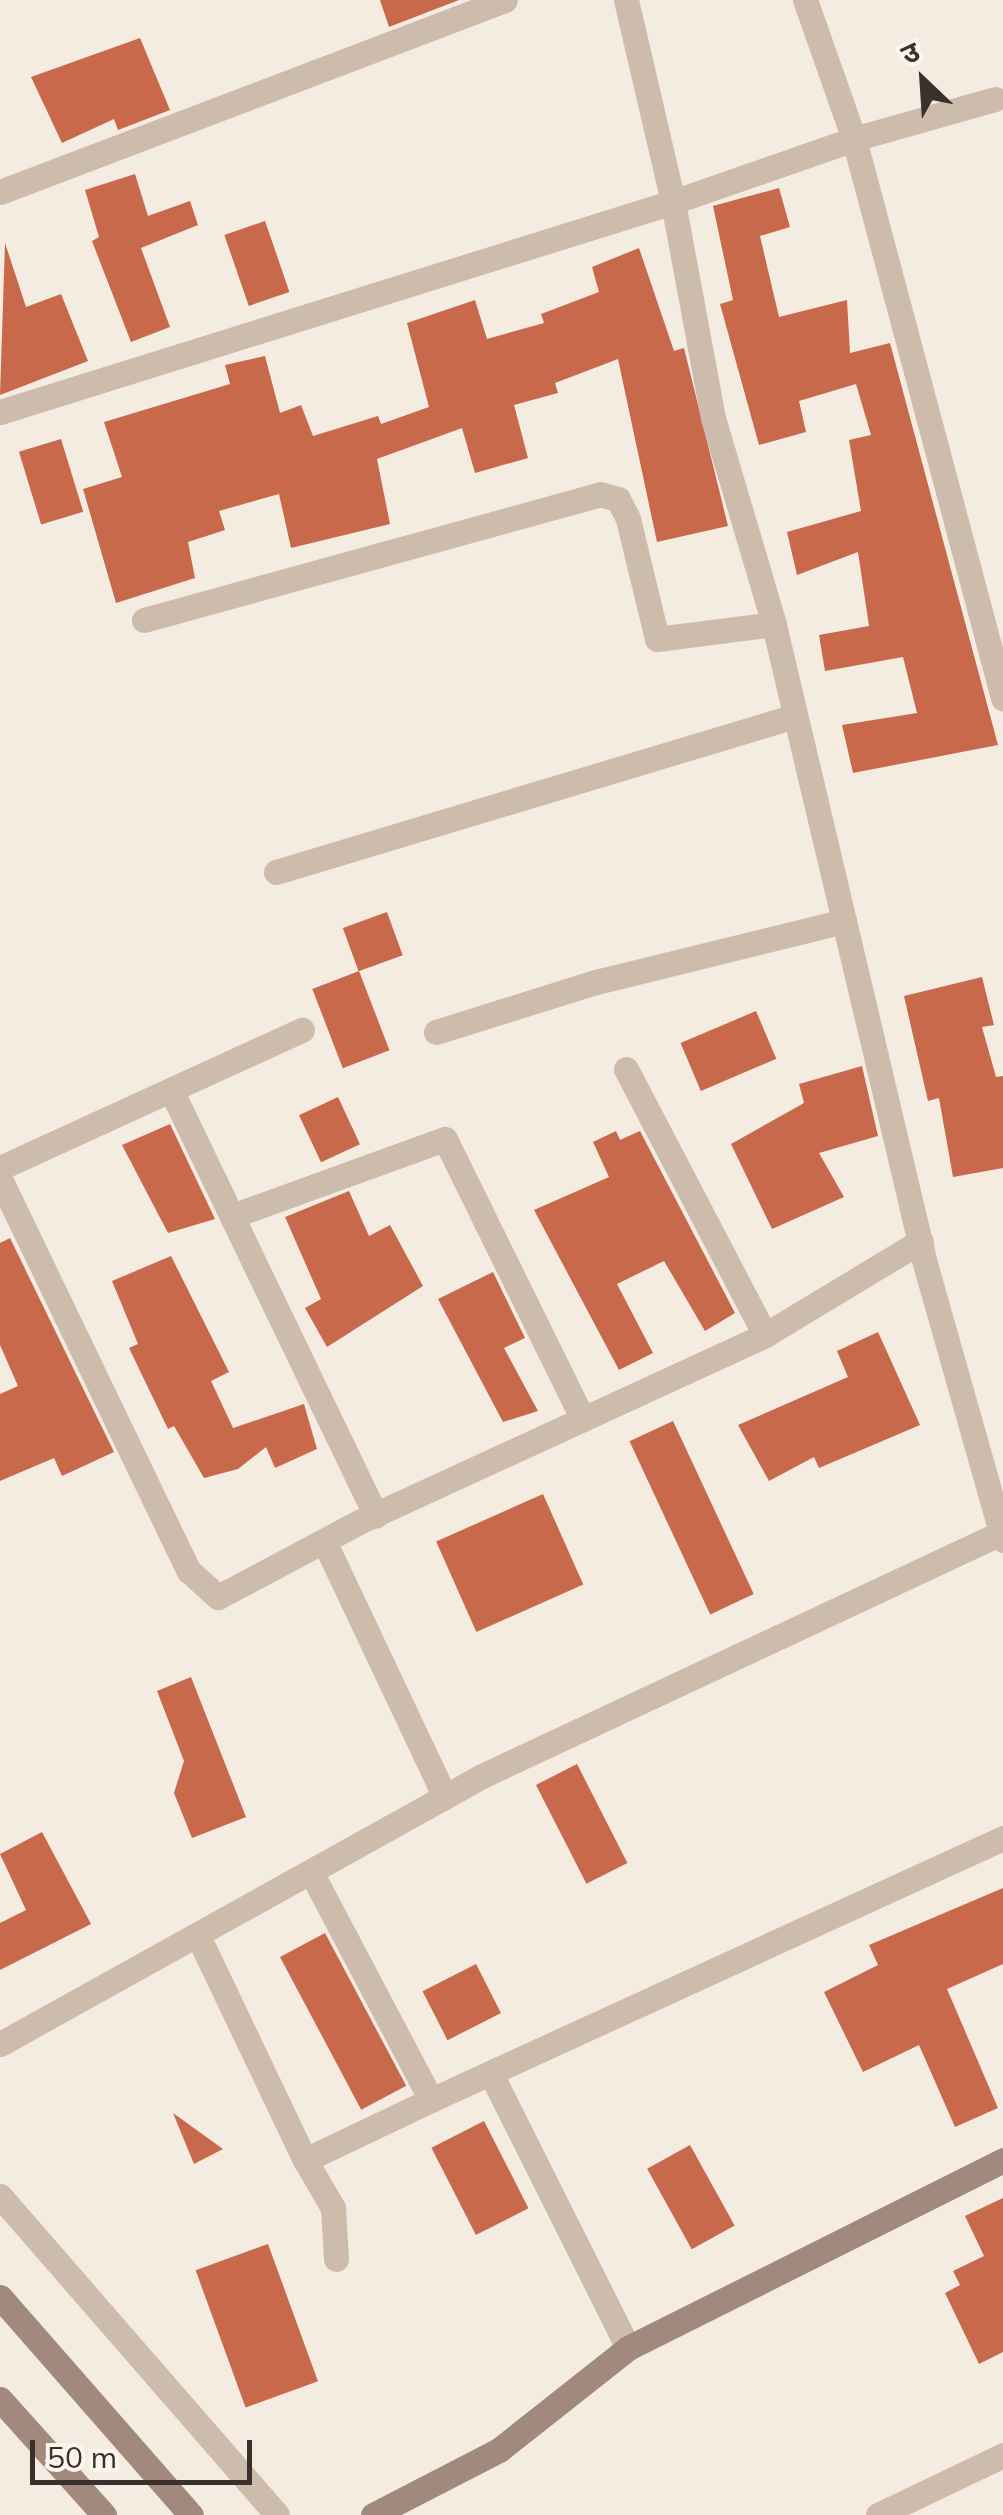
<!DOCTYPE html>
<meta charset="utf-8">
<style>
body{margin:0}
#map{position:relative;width:1003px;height:2515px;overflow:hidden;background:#f4ebe1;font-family:Mulish,"Noto Sans Devanagari",sans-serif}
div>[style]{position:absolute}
.building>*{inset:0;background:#c8694b;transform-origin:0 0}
.street>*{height:25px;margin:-12.5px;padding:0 12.5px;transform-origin:12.5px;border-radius:12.5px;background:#cdbbac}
.secondary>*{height:25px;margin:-12.5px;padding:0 12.5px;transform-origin:12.5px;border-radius:12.5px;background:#a18a7d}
span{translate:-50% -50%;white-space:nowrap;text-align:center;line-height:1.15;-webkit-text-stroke:9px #fbf5ee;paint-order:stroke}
.north{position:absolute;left:873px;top:30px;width:100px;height:100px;-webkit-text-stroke:8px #fbf5ee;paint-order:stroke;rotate:335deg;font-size:28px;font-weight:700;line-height:40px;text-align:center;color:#3b302b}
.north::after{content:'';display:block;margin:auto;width:35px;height:45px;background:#3b302b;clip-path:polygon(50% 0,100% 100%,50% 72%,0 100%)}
.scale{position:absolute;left:30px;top:2440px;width:222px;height:45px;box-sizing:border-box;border:5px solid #3b302b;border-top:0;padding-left:12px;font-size:30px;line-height:35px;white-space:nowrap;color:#3b302b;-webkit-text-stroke:8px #fbf5ee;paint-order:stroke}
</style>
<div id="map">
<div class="building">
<i style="clip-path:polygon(380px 0,459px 0,389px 27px)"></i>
<i style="clip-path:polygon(140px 38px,170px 110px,118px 130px,114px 119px,62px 143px,31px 77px)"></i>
<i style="clip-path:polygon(135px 174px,148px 216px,190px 201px,198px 225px,141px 248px,170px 327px,131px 342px,92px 241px,99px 237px,85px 190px)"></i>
<i style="clip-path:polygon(779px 188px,790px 227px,760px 236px,779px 317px,847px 300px,850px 353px,890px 343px,998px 745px,853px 773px,842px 725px,917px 713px,903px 657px,825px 671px,819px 635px,869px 626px,858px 552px,797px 575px,787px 532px,861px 511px,849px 440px,871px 435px,856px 384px,799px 401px,806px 432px,759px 445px,720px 304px,733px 300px,713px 206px)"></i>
<i style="left:265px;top:221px;width:75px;height:43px;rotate:71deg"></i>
<i style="clip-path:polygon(5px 243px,26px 307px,61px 294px,88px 361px,0 395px)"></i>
<i style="clip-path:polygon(639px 248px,674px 351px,684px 348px,728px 526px,657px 542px,618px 359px,555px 383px,558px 393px,514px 405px,528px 458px,475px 473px,462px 428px,377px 459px,390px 524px,291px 548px,279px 494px,219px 511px,225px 530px,188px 542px,195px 578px,116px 603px,83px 489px,122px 477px,104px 422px,230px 384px,225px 365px,265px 356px,280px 413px,301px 405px,313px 436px,378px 416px,381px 424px,429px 407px,407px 323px,475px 300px,487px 339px,544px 323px,541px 314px,599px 292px,592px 267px)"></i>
<i style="left:61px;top:439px;width:76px;height:44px;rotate:73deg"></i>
<i style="left:387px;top:912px;width:46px;height:47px;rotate:70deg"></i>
<i style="left:359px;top:971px;width:85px;height:50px;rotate:69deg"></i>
<i style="clip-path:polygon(982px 977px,994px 1025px,982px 1027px,996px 1077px,1003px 1076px,1003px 1168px,953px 1177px,939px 1098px,928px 1101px,904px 996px)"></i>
<i style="left:756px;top:1011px;width:52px;height:82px;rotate:67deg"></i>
<i style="clip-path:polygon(862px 1066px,878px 1136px,819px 1153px,844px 1197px,772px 1229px,731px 1144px,804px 1103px,799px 1084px)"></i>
<i style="left:338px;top:1097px;width:52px;height:43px;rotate:65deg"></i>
<i style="clip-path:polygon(170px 1124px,215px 1219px,168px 1233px,122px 1145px)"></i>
<i style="clip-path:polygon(616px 1131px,620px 1140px,640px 1131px,735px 1313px,705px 1331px,664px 1261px,617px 1284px,653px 1353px,619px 1370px,534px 1210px,609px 1177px,593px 1142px)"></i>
<i style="clip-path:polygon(349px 1191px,369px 1236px,390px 1225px,423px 1286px,327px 1347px,305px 1308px,321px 1299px,285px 1217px)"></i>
<i style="clip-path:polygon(10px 1238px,114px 1452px,62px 1476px,54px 1458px,0 1481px,0 1394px,18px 1386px,0 1345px,0 1243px)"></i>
<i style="clip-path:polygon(171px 1256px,229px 1372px,211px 1381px,233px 1428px,304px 1404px,317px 1449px,275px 1468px,266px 1447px,238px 1469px,204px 1478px,174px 1426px,168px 1429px,129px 1348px,138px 1344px,112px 1281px)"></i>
<i style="clip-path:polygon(493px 1272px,525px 1338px,504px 1348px,538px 1411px,503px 1422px,438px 1299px)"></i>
<i style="clip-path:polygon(878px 1332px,920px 1425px,819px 1468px,814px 1457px,769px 1481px,738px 1425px,848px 1377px,837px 1351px)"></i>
<i style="left:673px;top:1421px;width:191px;height:48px;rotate:65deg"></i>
<i style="left:543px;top:1494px;width:99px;height:117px;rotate:66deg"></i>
<i style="clip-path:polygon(191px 1677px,246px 1817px,192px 1838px,174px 1793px,184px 1761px,157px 1691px)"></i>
<i style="left:577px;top:1764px;width:111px;height:46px;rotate:63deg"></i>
<i style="clip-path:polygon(42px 1832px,91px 1924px,0 1970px,0 1923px,26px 1910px,0 1854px)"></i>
<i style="clip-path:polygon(1003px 1888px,1003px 1964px,947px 1989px,998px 2108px,955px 2127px,919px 2045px,863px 2072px,824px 1992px,878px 1965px,869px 1945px)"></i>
<i style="left:325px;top:1933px;width:173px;height:51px;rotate:62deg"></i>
<i style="left:476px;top:1964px;width:55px;height:60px;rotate:63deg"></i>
<i style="clip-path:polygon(173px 2113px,223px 2149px,194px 2164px)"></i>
<i style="left:484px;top:2121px;width:98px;height:59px;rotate:63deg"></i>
<i style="left:690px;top:2145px;width:92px;height:49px;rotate:61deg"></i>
<i style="clip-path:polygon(1003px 2198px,1003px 2352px,979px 2364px,945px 2293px,960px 2285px,953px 2271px,984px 2256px,965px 2216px)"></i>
<i style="left:268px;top:2244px;width:146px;height:77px;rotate:70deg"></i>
</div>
<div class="street">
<i style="left:995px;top:99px;width:147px;rotate:164.2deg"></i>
<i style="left:854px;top:139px;width:579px;rotate:75.07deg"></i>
<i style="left:0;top:192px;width:540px;rotate:-20.82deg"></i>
<i style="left:0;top:412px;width:705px;rotate:-17.33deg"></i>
<i style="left:673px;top:202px;width:207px;rotate:-103.1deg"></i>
<i style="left:144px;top:620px;width:473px;rotate:-15.4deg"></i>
<i style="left:600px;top:494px;width:19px;rotate:16deg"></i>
<i style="left:618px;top:499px;width:22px;rotate:63deg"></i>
<i style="left:628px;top:519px;width:123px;rotate:76.4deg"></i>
<i style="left:657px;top:639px;width:118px;rotate:-7.3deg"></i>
<i style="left:276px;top:872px;width:542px;rotate:-16.73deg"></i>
<i style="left:844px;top:921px;width:348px;rotate:76.7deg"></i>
<i style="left:924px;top:1260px;width:291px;rotate:74.2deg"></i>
<i style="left:436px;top:1032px;width:168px;rotate:-17.4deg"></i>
<i style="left:596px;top:982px;width:255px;rotate:-13.8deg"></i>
<i style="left:844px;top:921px;width:305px;rotate:-103.3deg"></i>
<i style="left:774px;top:624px;width:215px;rotate:-106.5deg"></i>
<i style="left:713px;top:418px;width:220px;rotate:-100.5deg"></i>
<i style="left:673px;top:202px;width:192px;rotate:-19.2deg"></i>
<i style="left:854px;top:139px;width:147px;rotate:-109.4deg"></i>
<i style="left:172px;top:1092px;width:470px;rotate:64.3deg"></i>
<i style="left:0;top:1168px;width:332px;rotate:-24.6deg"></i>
<i style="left:0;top:1179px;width:435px;rotate:64.3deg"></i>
<i style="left:189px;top:1571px;width:39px;rotate:42deg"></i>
<i style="left:218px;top:1597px;width:160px;rotate:-28deg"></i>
<i style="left:359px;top:1522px;width:447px;rotate:-24.7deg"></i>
<i style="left:765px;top:1335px;width:300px;rotate:-117.6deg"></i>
<i style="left:232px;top:1216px;width:226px;rotate:-19.9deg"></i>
<i style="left:445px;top:1139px;width:312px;rotate:63.8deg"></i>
<i style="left:765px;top:1335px;width:182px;rotate:-31.1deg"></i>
<i style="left:324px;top:1541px;width:283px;rotate:64.7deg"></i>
<i style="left:312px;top:1874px;width:255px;rotate:62.2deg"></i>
<i style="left:431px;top:2100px;width:629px;rotate:-24.61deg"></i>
<i style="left:199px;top:1938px;width:246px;rotate:64.5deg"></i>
<i style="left:305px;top:2160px;width:140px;rotate:-25.5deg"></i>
<i style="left:0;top:2044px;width:551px;rotate:-29.07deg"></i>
<i style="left:482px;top:1776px;width:575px;rotate:-25.1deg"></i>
<i style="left:492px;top:2076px;width:304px;rotate:63.4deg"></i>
<i style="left:305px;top:2160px;width:56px;rotate:59.7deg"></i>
<i style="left:333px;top:2208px;width:51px;rotate:86.6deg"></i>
<i style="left:0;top:2196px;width:422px;rotate:49deg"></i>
<i style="left:878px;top:2515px;width:139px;rotate:-25.6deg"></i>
</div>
<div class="secondary">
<i style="left:0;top:2297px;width:290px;rotate:48.8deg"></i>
<i style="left:0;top:2399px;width:156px;rotate:48.1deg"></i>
<i style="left:373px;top:2515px;width:142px;rotate:-27.3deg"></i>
<i style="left:499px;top:2450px;width:164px;rotate:-38.3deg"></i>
<i style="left:628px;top:2348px;width:419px;rotate:-26.6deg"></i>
</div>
<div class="north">उ</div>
<div class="scale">50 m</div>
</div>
